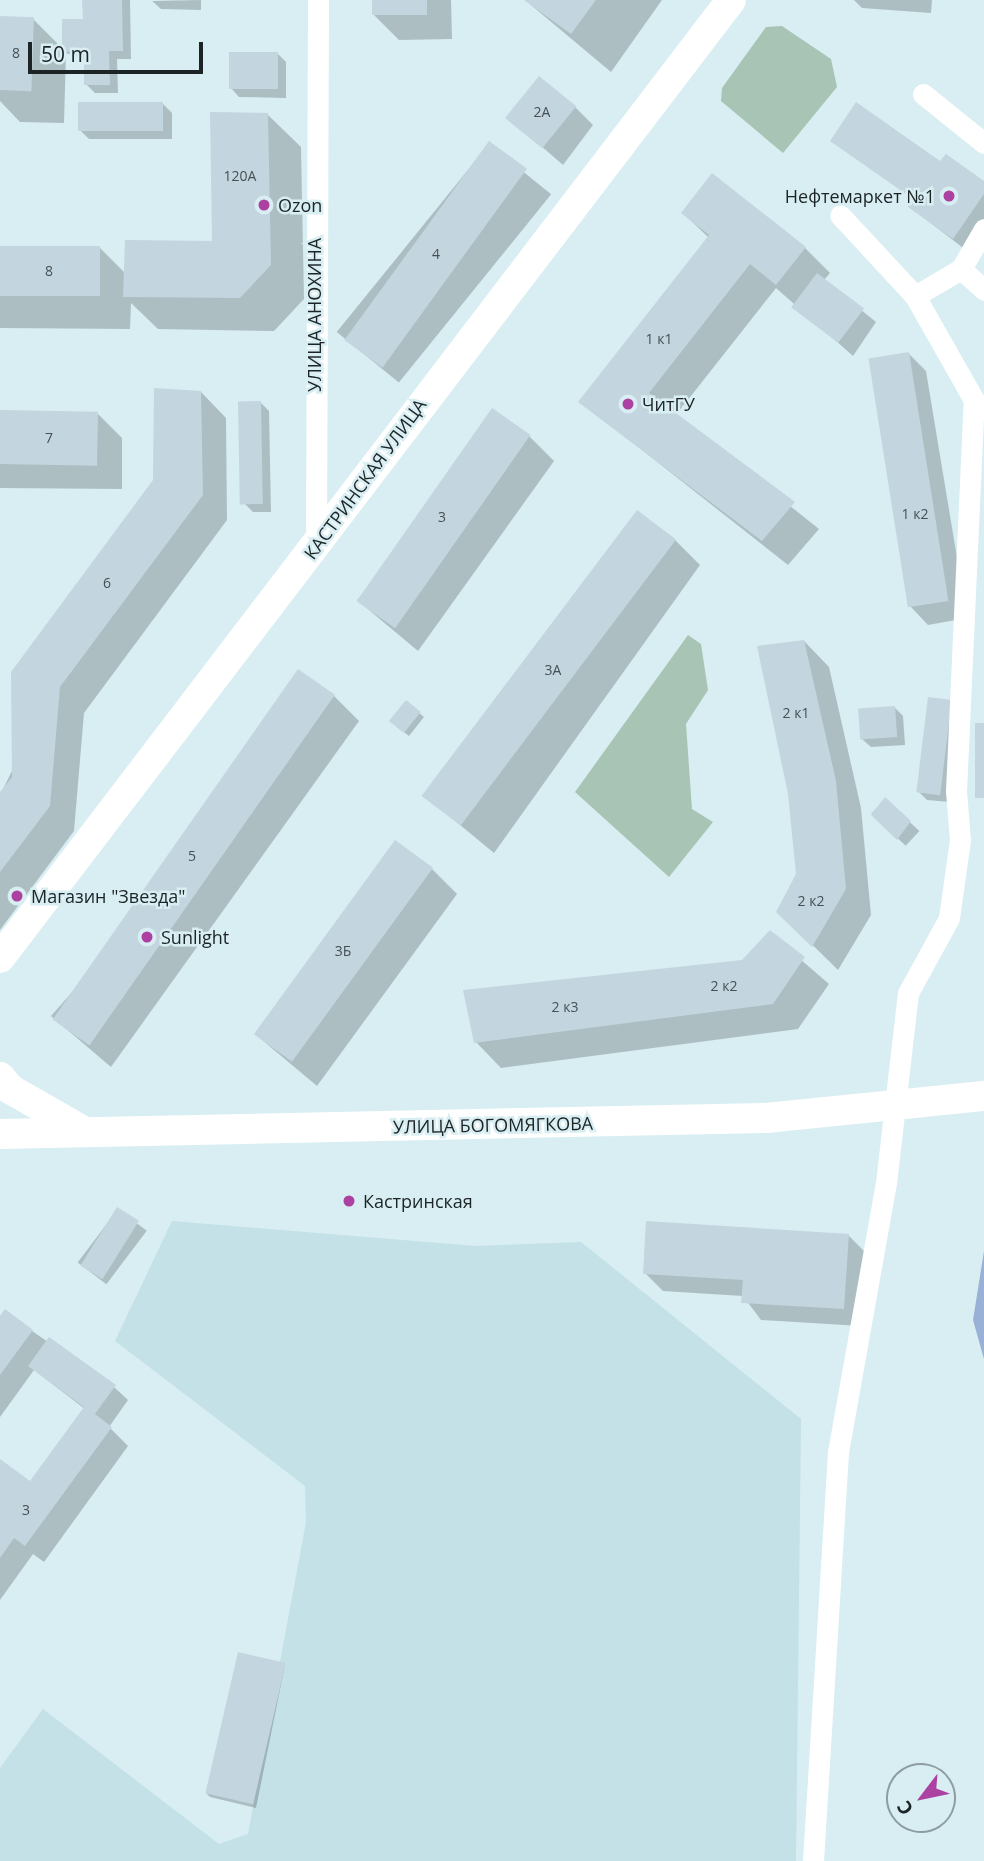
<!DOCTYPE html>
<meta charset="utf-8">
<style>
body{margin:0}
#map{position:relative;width:984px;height:1861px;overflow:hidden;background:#d8eef2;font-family:"Open Sans",sans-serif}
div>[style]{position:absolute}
.built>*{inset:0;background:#c3e1e7}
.green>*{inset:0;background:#a8c4b4}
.water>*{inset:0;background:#99b1d6}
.shadow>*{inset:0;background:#0003;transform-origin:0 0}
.building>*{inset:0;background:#c3d5df;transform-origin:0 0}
.minor>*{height:21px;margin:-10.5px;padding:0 10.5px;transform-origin:10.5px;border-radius:10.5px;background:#fff}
.secondary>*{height:30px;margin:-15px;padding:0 15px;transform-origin:15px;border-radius:15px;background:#fff}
.dots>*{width:19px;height:19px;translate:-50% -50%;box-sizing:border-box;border:4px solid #d8eef2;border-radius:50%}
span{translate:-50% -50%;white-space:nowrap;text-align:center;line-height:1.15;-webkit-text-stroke:5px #d8eef2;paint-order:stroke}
.number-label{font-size:14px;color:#465054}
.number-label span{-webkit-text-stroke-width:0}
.poi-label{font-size:18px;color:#1c2426}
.right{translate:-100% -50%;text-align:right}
.left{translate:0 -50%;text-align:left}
.street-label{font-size:18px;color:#1c2426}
.north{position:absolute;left:886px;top:1763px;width:70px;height:70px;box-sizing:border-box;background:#d8eef2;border:2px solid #8d9da0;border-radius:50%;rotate:238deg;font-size:19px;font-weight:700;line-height:28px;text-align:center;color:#1c2426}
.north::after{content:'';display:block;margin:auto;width:24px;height:32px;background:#ac41a2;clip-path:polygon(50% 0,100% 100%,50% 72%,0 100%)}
.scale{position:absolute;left:28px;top:42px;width:175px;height:32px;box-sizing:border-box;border:4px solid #1c2426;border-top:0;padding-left:9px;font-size:21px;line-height:24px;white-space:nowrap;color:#1c2426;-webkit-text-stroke:5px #d8eef2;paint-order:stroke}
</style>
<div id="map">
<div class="built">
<i style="clip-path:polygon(172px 1221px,475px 1246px,581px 1242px,801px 1419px,796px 1861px,0 1861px,0 1768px,43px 1709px,219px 1844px,248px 1834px,306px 1522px,305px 1486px,115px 1341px)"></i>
</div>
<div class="green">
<i style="clip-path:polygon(782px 26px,831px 59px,837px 87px,783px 153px,721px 101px,722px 88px,766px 27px)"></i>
<i style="clip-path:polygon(688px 635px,701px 644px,708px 690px,686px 724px,692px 809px,713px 822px,669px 877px,575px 792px)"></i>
</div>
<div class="water">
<i style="clip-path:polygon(984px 1251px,984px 1359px,973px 1320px)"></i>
</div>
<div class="shadow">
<i style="clip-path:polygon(84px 0,130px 0,131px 59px,117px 59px,118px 93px,95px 93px,86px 84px,86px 60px,66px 53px,64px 123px,20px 122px,0 101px,0 17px,33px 19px,64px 50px,84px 20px)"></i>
<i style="clip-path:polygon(201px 0,201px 10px,161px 9px,152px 1px)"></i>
<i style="clip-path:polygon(373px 0,451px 0,452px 39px,399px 40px,374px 15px)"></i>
<i style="clip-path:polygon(525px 0,662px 0,611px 72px)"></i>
<i style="clip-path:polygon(854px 0,932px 0,931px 13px,862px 8px)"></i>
<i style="clip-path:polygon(278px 54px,286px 62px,286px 98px,239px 97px,231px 88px)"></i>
<i style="clip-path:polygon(163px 104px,172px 113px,172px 139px,89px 139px,80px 130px)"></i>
<i style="clip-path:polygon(575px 107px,593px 125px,563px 165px,509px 118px)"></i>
<i style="clip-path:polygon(267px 114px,301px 147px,304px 299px,274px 331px,158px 329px,131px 303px,130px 329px,0 328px,0 247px,99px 247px,126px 274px,214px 243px)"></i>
<i style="left:489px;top:144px;width:80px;height:242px;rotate:39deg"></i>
<i style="clip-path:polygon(940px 164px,984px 183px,984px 227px,967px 251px,910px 207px)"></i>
<i style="clip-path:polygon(683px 213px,805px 248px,830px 273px,824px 280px,876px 322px,853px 356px,776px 288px,676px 415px,819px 529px,788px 565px,580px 401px,709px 238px)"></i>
<i style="clip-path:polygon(908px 353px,926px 371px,967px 618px,928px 625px,911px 607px)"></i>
<i style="clip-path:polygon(201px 392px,226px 418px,227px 520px,84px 713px,74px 831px,0 930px,0 795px)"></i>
<i style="clip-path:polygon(260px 402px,269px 411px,271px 512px,253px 512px,244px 503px)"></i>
<i style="clip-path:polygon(0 412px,97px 413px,122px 438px,122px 489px,0 488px)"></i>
<i style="clip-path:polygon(529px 436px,554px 461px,418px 651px,357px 600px)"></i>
<i style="clip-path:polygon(675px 540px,700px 565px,494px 853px,431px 801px)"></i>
<i style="clip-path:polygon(804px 641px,829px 667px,861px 808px,871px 915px,838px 970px,778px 911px,798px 874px)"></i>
<i style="clip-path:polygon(334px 696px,359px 721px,111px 1067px,51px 1016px)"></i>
<i style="clip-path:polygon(951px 701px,950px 802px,927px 800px,918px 791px)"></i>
<i style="clip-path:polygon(406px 702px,424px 717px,409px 736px,395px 725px)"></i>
<i style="clip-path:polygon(894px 707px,903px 716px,905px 745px,871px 747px,862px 739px)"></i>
<i style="left:885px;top:799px;width:47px;height:20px;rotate:43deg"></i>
<i style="clip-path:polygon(432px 869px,457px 894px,317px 1086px,255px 1034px)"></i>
<i style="clip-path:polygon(770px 933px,829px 984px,798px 1029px,501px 1068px,476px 1042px,743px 962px)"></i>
<i style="left:118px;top:1209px;width:36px;height:67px;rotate:37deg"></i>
<i style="clip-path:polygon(848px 1235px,866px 1253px,861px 1326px,761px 1320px,743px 1296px,663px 1291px,645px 1273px)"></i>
<i style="clip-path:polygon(0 1319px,32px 1331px,114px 1387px,128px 1400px,109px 1427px,128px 1446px,44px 1562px,33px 1554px,0 1600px,0 1462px,30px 1483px,85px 1409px,34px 1370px,0 1417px)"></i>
<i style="clip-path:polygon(285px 1665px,256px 1808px,210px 1797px,206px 1793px)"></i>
</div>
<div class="building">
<i style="clip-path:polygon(82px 0,122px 0,123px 51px,109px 51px,110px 85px,84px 85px,84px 51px,62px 52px,62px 19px,83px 19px)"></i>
<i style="left:372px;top:0;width:55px;height:15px"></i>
<i style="clip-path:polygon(524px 0,596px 0,571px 34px)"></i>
<i style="left:0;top:16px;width:34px;height:74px;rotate:2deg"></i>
<i style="left:229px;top:52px;width:49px;height:37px"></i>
<i style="left:539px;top:76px;width:48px;height:54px;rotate:39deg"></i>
<i style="left:78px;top:102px;width:85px;height:29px"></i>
<i style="clip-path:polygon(856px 102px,940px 161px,946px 154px,984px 181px,984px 194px,953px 239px,908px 207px,913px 199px,830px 141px)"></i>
<i style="clip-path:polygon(210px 112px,268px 113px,271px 265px,240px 298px,123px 297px,125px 240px,212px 241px)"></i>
<i style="left:489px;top:141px;width:47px;height:246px;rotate:36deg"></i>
<i style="clip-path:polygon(712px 173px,806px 247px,776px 285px,750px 264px,649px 393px,795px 502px,762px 541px,578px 402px,709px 235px,681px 213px)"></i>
<i style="left:0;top:246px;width:100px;height:50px"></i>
<i style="left:817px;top:273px;width:59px;height:43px;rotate:37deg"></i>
<i style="left:909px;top:352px;width:252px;height:41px;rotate:81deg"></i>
<i style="clip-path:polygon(154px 388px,201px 391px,203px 495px,60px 687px,50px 806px,0 872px,0 792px,12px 777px,11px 672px,153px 480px)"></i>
<i style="left:261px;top:401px;width:103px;height:23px;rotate:89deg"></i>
<i style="left:492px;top:408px;width:47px;height:236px;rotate:35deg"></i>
<i style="left:0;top:410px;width:98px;height:54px;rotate:1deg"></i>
<i style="left:637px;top:510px;width:49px;height:358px;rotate:37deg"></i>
<i style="clip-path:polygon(804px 640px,836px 781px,846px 889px,812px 947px,776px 912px,796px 874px,788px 794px,757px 646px)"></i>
<i style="left:298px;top:669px;width:45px;height:428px;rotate:35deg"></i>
<i style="left:928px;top:697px;width:24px;height:96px;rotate:7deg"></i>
<i style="left:406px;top:700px;width:19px;height:27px;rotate:39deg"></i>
<i style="left:895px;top:706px;width:31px;height:37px;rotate:86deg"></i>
<i style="left:975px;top:723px;width:9px;height:75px"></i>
<i style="clip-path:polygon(885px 797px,911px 821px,897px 840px,871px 815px)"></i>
<i style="left:395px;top:840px;width:47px;height:240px;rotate:36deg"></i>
<i style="clip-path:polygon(770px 930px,805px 957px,773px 1004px,474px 1043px,463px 990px,742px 960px)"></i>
<i style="left:117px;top:1207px;width:26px;height:69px;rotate:32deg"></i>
<i style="clip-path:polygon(646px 1221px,849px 1234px,844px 1309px,741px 1303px,743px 1280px,643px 1274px)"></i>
<i style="clip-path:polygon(5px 1309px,33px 1330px,0 1375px,0 1316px)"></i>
<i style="clip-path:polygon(49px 1337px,116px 1385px,95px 1414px,112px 1427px,25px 1546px,14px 1538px,0 1558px,0 1459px,30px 1481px,84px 1407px,28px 1366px)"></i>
<i style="left:238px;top:1652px;width:49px;height:145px;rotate:13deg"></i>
</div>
<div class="minor">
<i style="left:923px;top:94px;width:78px;rotate:38.8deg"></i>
<i style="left:961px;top:269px;width:31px;rotate:42deg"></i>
<i style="left:915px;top:296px;width:53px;rotate:-30.4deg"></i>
<i style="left:961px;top:269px;width:46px;rotate:-60.1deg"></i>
<i style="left:316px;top:545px;width:545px;rotate:-89.79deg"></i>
<i style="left:813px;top:1861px;width:410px;rotate:-86.5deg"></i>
<i style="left:838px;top:1452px;width:273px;rotate:-79.9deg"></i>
<i style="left:886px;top:1183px;width:191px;rotate:-83.4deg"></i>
<i style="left:908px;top:993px;width:85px;rotate:-61.3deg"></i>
<i style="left:949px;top:918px;width:79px;rotate:-82deg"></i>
<i style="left:960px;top:840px;width:49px;rotate:-94.7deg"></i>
<i style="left:956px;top:791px;width:391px;rotate:-87.4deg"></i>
<i style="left:974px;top:400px;width:120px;rotate:-119.6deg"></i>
<i style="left:915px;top:296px;width:110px;rotate:-132.8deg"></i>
</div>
<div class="secondary">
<i style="left:0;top:958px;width:1205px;rotate:-52.65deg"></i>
<i style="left:0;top:1077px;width:16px;rotate:50deg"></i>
<i style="left:10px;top:1089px;width:86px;rotate:29.8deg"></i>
<i style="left:0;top:1134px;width:766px;rotate:-1.2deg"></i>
<i style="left:766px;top:1118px;width:219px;rotate:-5.8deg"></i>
</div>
<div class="dots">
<i style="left:949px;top:196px;background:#ac41a2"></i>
<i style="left:264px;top:205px;background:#ac41a2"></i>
<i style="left:628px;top:404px;background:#ac41a2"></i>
<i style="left:17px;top:896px;background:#ac41a2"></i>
<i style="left:147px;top:937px;background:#ac41a2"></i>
<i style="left:349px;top:1201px;background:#ac41a2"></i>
</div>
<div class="number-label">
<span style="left:16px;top:53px">8</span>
<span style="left:542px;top:112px">2А</span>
<span style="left:240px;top:176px">120А</span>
<span style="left:436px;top:254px">4</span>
<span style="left:49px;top:271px">8</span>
<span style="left:659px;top:339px">1 к1</span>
<span style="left:49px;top:438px">7</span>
<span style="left:915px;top:514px">1 к2</span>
<span style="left:442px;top:517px">3</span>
<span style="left:107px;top:583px">6</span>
<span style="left:553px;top:670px">3А</span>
<span style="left:796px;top:713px">2 к1</span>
<span style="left:192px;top:856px">5</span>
<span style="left:811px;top:901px">2 к2</span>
<span style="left:343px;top:951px">3Б</span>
<span style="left:724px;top:986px">2 к2</span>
<span style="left:565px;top:1007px">2 к3</span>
<span style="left:26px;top:1510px">3</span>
</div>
<div class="poi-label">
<span class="right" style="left:935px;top:196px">Нефтемаркет №1</span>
<span class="left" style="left:278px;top:205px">Ozon</span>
<span class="left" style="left:642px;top:404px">ЧитГУ</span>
<span class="left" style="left:31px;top:896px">Магазин "Звезда"</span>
<span class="left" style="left:161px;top:937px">Sunlight</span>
<span class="left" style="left:363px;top:1201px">Кастринская</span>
</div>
<div class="street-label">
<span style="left:314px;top:315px;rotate:-90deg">УЛИЦА АНОХИНА</span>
<span style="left:365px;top:479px;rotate:-54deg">КАСТРИНСКАЯ УЛИЦА</span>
<span style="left:493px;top:1125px;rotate:-1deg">УЛИЦА БОГОМЯГКОВА</span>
</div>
<div class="north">С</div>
<div class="scale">50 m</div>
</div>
